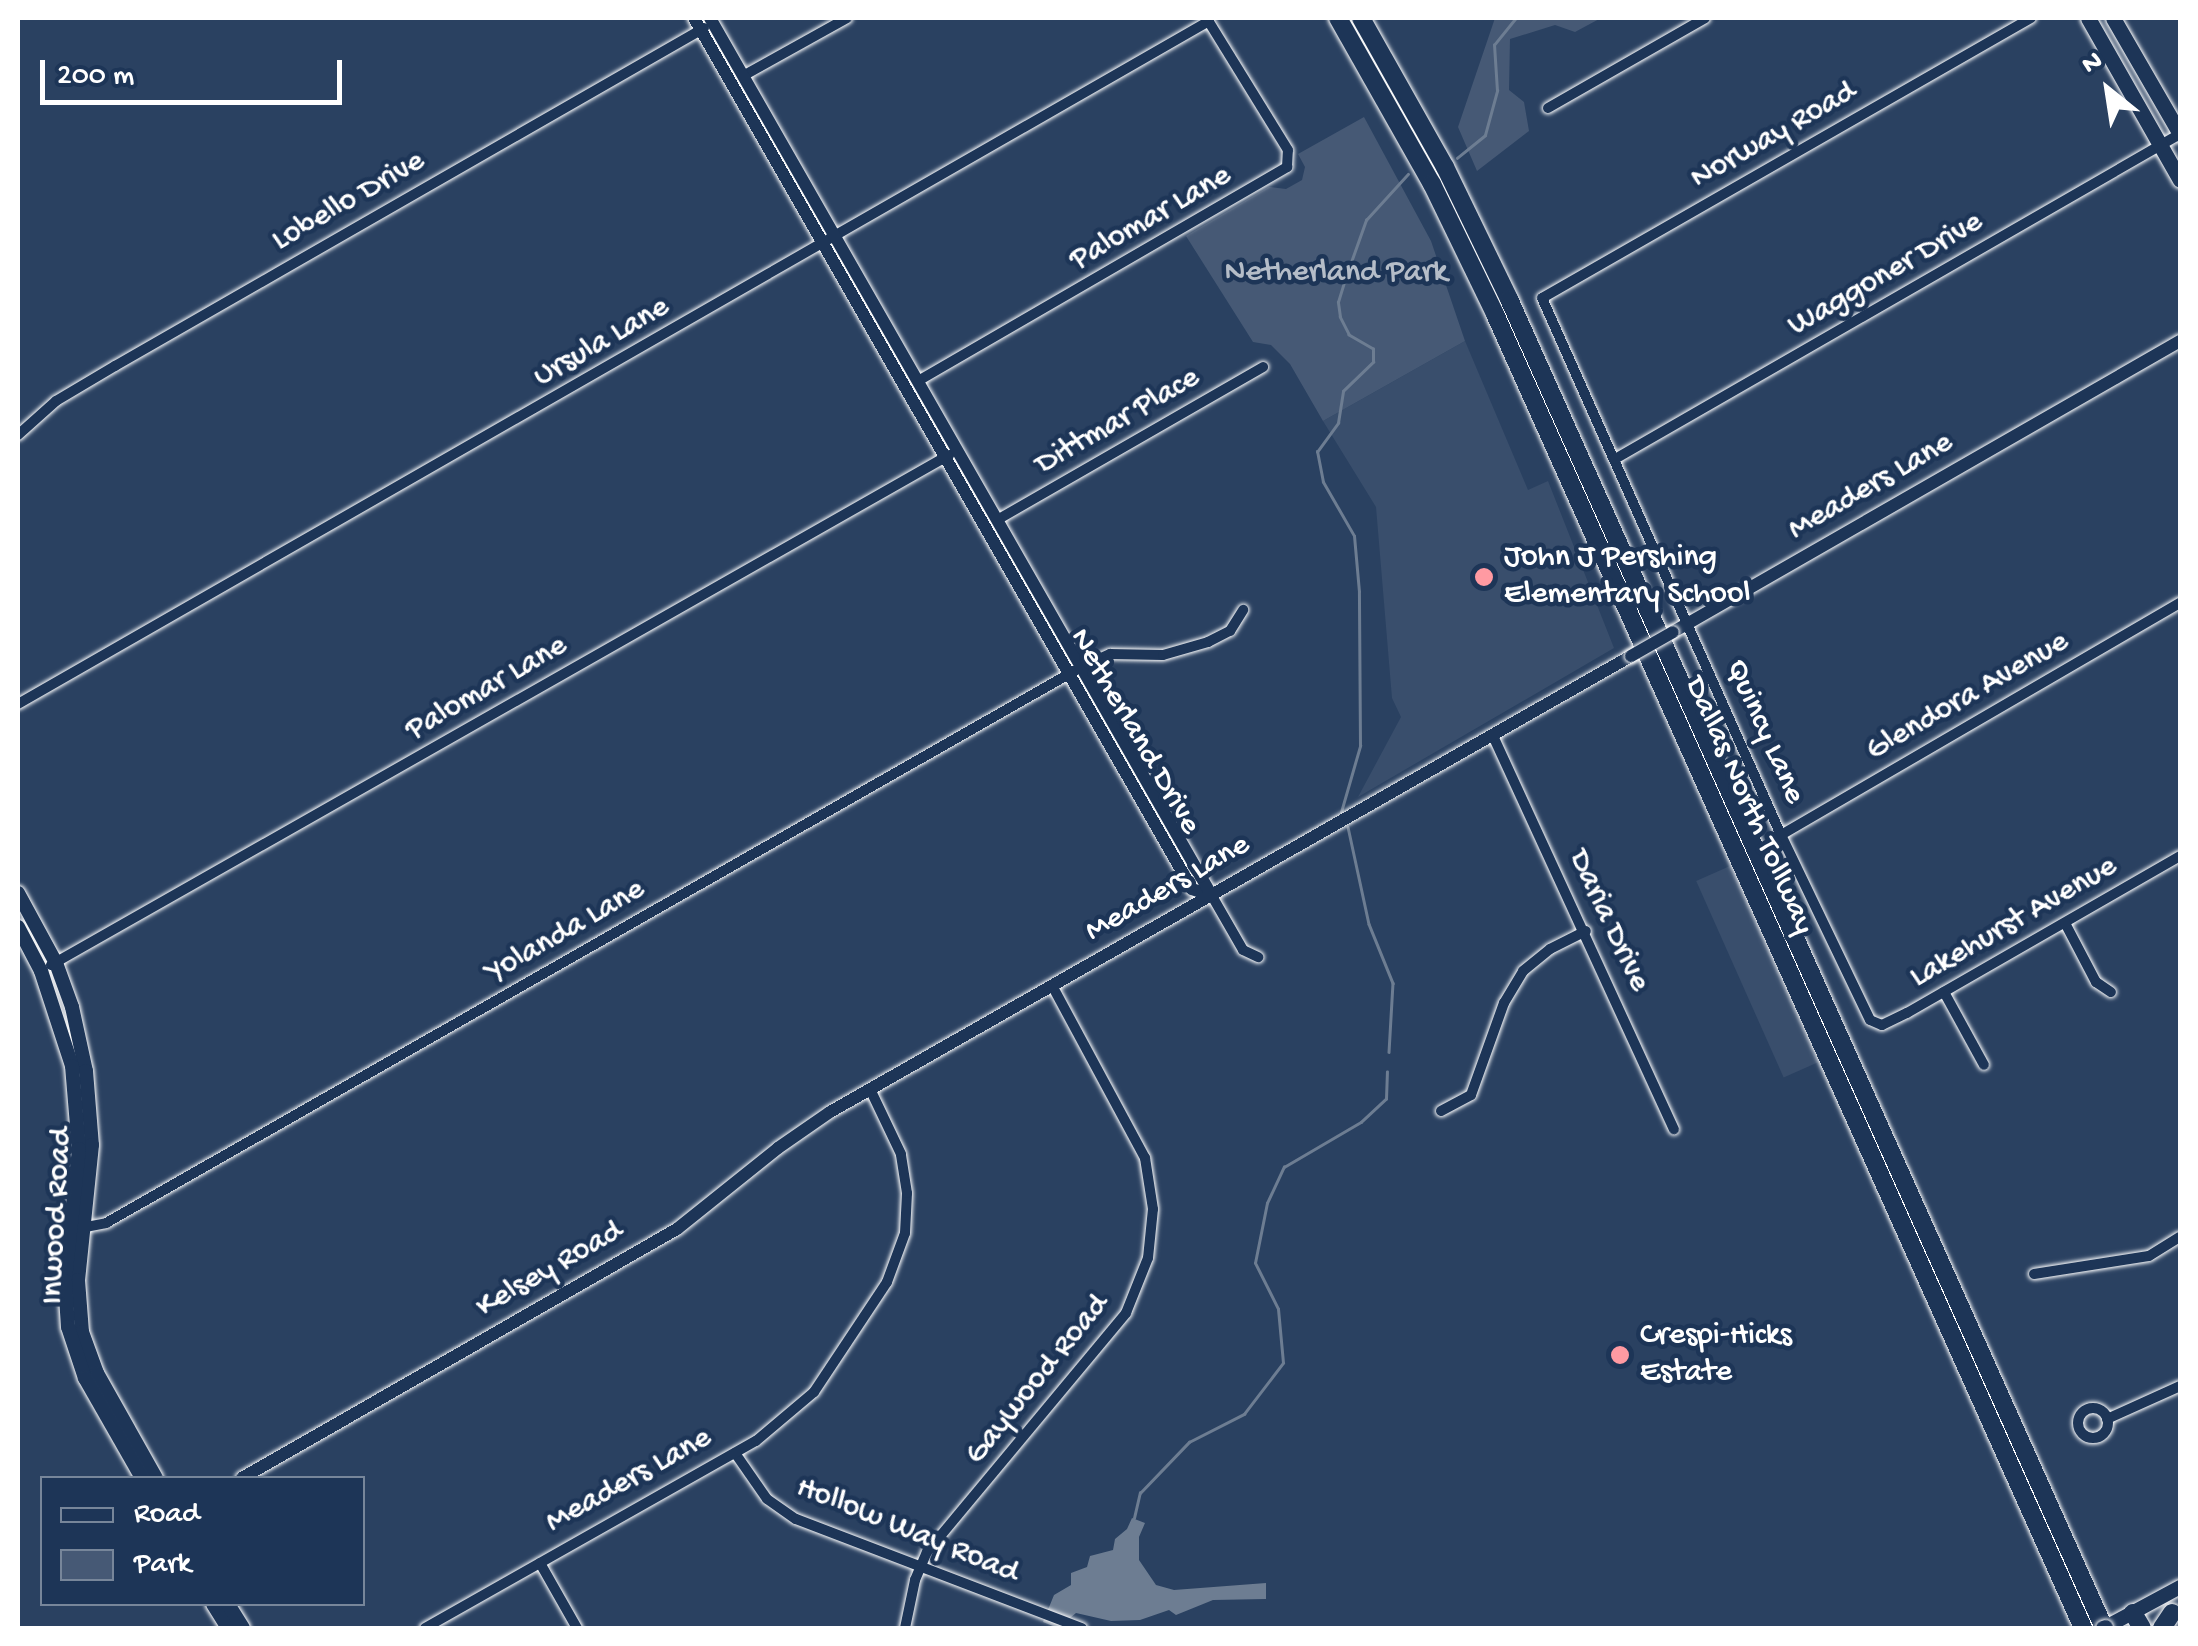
<!DOCTYPE html>
<style>
body{margin:0}
#map{position:relative;width:2198px;height:1646px;overflow:hidden;background:#2a4161;font-family:"Gochi Hand",sans-serif}
div>[style]{position:absolute}
.built>*{inset:0;background:#394e6c;transform-origin:0 0}
.green>*{inset:0;background:#465975}
.water>*{inset:0;background:#6d7d92}
.stream>*{height:2.5px;margin:-1.25px;padding:0 1.25px;transform-origin:1.25px;border-radius:1.25px;background:#6d7d92}
.roads{filter:drop-shadow(0 0 2px #fff) drop-shadow(0 0 2px #fff)}
.minor>*{height:10px;margin:-5px;padding:0 5px;transform-origin:5px;border-radius:5px;background:#1d3557}
.minor>.ring{margin:-5px;padding:0;box-sizing:content-box;background:none;border:10px solid #1d3557;border-radius:50%}
.tertiary>*{height:12px;margin:-6px;padding:0 6px;transform-origin:6px;border-radius:6px;background:#1d3557}
.secondary>*{height:14px;margin:-7px;padding:0 7px;transform-origin:7px;border-radius:7px;background:#1d3557}
.primary>*{height:15px;margin:-7.5px;padding:0 7.5px;transform-origin:7.5px;border-radius:7.5px;background:#1d3557}
.motorway>*{height:18px;margin:-9px;padding:0 9px;transform-origin:9px;border-radius:9px;background:#1d3557}
.bridges{filter:drop-shadow(0 0 2px #fff) drop-shadow(0 0 2px #fff)}
.tertiary-bridge>*{height:12px;margin:-6px;padding:0 6px;transform-origin:6px;border-radius:6px;background:#1d3557}
.secondary-bridge>*{height:14px;margin:-7px;padding:0 7px;transform-origin:7px;border-radius:7px;background:#1d3557}
.dots>*{width:28px;height:28px;translate:-50% -50%;box-sizing:border-box;border:5px solid #1d3557;border-radius:50%}
span{translate:-50% -50%;white-space:nowrap;text-align:center;line-height:1.15;-webkit-text-stroke:9px #1d3557;paint-order:stroke}
.street-label{font-size:32px;color:#fff}
.park-label{font-size:32px;color:#b5bdc8}
.poi-label{font-size:32px;color:#fff}
.left{translate:0 -50%;text-align:left}
.frame{position:absolute;inset:0;border:20px solid #fff;pointer-events:none}
.legend{position:absolute;left:40px;top:1476px;width:325px;height:130px;box-sizing:border-box;background:#1d3557;border:2px solid #77869a;margin:0;padding:12px 18px;list-style:none;font-size:30px;color:#fff}
.legend li{display:flex;align-items:center;gap:20px;height:50px}
.legend b{width:50px;border:2px solid #77869a}
.north{position:absolute;left:2058px;top:40px;width:100px;height:100px;-webkit-text-stroke:8px #1d3557;paint-order:stroke;rotate:330deg;font-size:28px;font-weight:700;line-height:40px;text-align:center;color:#fff}
.north::after{content:'';display:block;margin:auto;width:35px;height:45px;background:#fff;clip-path:polygon(50% 0,100% 100%,50% 72%,0 100%)}
.scale{position:absolute;left:40px;top:60px;width:302px;height:45px;box-sizing:border-box;border:5px solid #fff;border-top:0;padding-left:12px;font-size:30px;line-height:35px;white-space:nowrap;color:#fff;-webkit-text-stroke:8px #1d3557;paint-order:stroke}
</style>
<div id="map">
<div class="built">
<i style="clip-path:polygon(1465px 341px,1528px 490px,1548px 481px,1614px 648px,1358px 797px,1401px 717px,1392px 698px,1376px 507px,1323px 421px)"></i>
<i style="left:1730px;top:866px;width:215px;height:37px;rotate:66deg"></i>
</div>
<div class="green">
<i style="clip-path:polygon(1495px 18px,1601px 18px,1575px 32px,1555px 25px,1510px 39px,1509px 90px,1524px 102px,1529px 131px,1477px 171px,1458px 127px)"></i>
<i style="clip-path:polygon(1364px 117px,1431px 241px,1465px 341px,1323px 421px,1290px 364px,1271px 345px,1253px 342px,1186px 236px,1269px 187px,1286px 189px,1302px 180px,1305px 167px,1298px 154px)"></i>
</div>
<div class="water">
<i style="clip-path:polygon(1132px 1518px,1145px 1523px,1139px 1537px,1139px 1560px,1156px 1585px,1174px 1590px,1266px 1583px,1266px 1599px,1213px 1600px,1176px 1615px,1169px 1610px,1140px 1620px,1111px 1621px,1076px 1613px,1058px 1628px,1043px 1622px,1054px 1595px,1071px 1585px,1071px 1573px,1087px 1567px,1090px 1556px,1113px 1550px,1115px 1539px,1127px 1529px)"></i>
</div>
<div class="stream">
<i style="left:1457px;top:158px;width:36px;rotate:-39deg"></i>
<i style="left:1485px;top:135px;width:46px;rotate:-74.7deg"></i>
<i style="left:1497px;top:91px;width:46px;rotate:-93.7deg"></i>
<i style="left:1494px;top:45px;width:35px;rotate:-51deg"></i>
<i style="left:1341px;top:812px;width:69px;rotate:-73.9deg"></i>
<i style="left:1360px;top:746px;width:154px;rotate:-90.4deg"></i>
<i style="left:1359px;top:592px;width:56px;rotate:-95.1deg"></i>
<i style="left:1354px;top:536px;width:62px;rotate:-119.9deg"></i>
<i style="left:1323px;top:482px;width:31px;rotate:-101deg"></i>
<i style="left:1317px;top:452px;width:36px;rotate:-54deg"></i>
<i style="left:1338px;top:423px;width:32px;rotate:-81deg"></i>
<i style="left:1343px;top:391px;width:42px;rotate:-44deg"></i>
<i style="left:1373px;top:362px;width:13px;rotate:-90deg"></i>
<i style="left:1373px;top:349px;width:28px;rotate:-150deg"></i>
<i style="left:1349px;top:335px;width:20px;rotate:-117deg"></i>
<i style="left:1340px;top:317px;width:15px;rotate:-98deg"></i>
<i style="left:1338px;top:302px;width:24px;rotate:-73deg"></i>
<i style="left:1345px;top:279px;width:63px;rotate:-70.4deg"></i>
<i style="left:1366px;top:220px;width:62px;rotate:-47.6deg"></i>
<i style="left:1348px;top:827px;width:99px;rotate:77.8deg"></i>
<i style="left:1369px;top:924px;width:64px;rotate:67.9deg"></i>
<i style="left:1393px;top:983px;width:69px;rotate:93.3deg"></i>
<i style="left:1134px;top:1518px;width:26px;rotate:-77deg"></i>
<i style="left:1140px;top:1493px;width:71px;rotate:-46.1deg"></i>
<i style="left:1189px;top:1442px;width:62px;rotate:-27deg"></i>
<i style="left:1244px;top:1414px;width:64px;rotate:-52.6deg"></i>
<i style="left:1283px;top:1363px;width:54px;rotate:-95.3deg"></i>
<i style="left:1278px;top:1309px;width:51px;rotate:-116.6deg"></i>
<i style="left:1255px;top:1263px;width:61px;rotate:-78.7deg"></i>
<i style="left:1267px;top:1203px;width:40px;rotate:-65deg"></i>
<i style="left:1284px;top:1167px;width:89px;rotate:-30.3deg"></i>
<i style="left:1361px;top:1122px;width:34px;rotate:-43deg"></i>
<i style="left:1386px;top:1099px;width:27px;rotate:-88deg"></i>
</div>
<div class="roads">
<div class="minor">
<i style="left:2031px;top:18px;width:563px;rotate:150.2deg"></i>
<i style="left:1542px;top:298px;width:588px;rotate:66.01deg"></i>
<i style="left:1781px;top:835px;width:205px;rotate:64.3deg"></i>
<i style="left:1870px;top:1020px;width:13px;rotate:23deg"></i>
<i style="left:1882px;top:1025px;width:28px;rotate:-26deg"></i>
<i style="left:1907px;top:1013px;width:315px;rotate:-29.9deg"></i>
<i style="left:743px;top:76px;width:119px;rotate:-29.1deg"></i>
<i style="left:1548px;top:108px;width:181px;rotate:-29.8deg"></i>
<i style="left:918px;top:381px;width:427px;rotate:-30.1deg"></i>
<i style="left:1287px;top:167px;width:17px;rotate:-87deg"></i>
<i style="left:1288px;top:150px;width:154px;rotate:-121.7deg"></i>
<i style="left:18px;top:435px;width:51px;rotate:-41.8deg"></i>
<i style="left:56px;top:401px;width:69px;rotate:-30.7deg"></i>
<i style="left:115px;top:366px;width:679px;rotate:-29.85deg"></i>
<i style="left:1615px;top:459px;width:652px;rotate:-29.91deg"></i>
<i style="left:997px;top:520px;width:307px;rotate:-29.9deg"></i>
<i style="left:18px;top:704px;width:1373px;rotate:-29.83deg"></i>
<i style="left:1493px;top:736px;width:433px;rotate:65.3deg"></i>
<i style="left:1781px;top:835px;width:462px;rotate:-30.2deg"></i>
<i style="left:1212px;top:896px;width:62px;rotate:60.1deg"></i>
<i style="left:1243px;top:950px;width:17px;rotate:25deg"></i>
<i style="left:2065px;top:923px;width:67px;rotate:62.3deg"></i>
<i style="left:2096px;top:982px;width:18px;rotate:34deg"></i>
<i style="left:51px;top:965px;width:1033px;rotate:-29.59deg"></i>
<i style="left:1944px;top:992px;width:83px;rotate:61.3deg"></i>
<i style="left:1441px;top:1111px;width:34px;rotate:-28deg"></i>
<i style="left:1471px;top:1095px;width:98px;rotate:-70.3deg"></i>
<i style="left:1504px;top:1003px;width:37px;rotate:-59deg"></i>
<i style="left:1523px;top:971px;width:35px;rotate:-39deg"></i>
<i style="left:1550px;top:949px;width:40px;rotate:-26.6deg"></i>
<i style="left:76px;top:1229px;width:31px;rotate:-11deg"></i>
<i style="left:106px;top:1223px;width:1125px;rotate:-29.69deg"></i>
<i style="left:1083px;top:666px;width:30px;rotate:-24deg"></i>
<i style="left:1110px;top:654px;width:53px;rotate:1.1deg"></i>
<i style="left:1163px;top:655px;width:47px;rotate:-16.1deg"></i>
<i style="left:1208px;top:642px;width:25px;rotate:-27deg"></i>
<i style="left:1230px;top:631px;width:25px;rotate:-58deg"></i>
<i style="left:2034px;top:1274px;width:116px;rotate:-8.9deg"></i>
<i style="left:2149px;top:1256px;width:36px;rotate:-32deg"></i>
<i class="ring" style="left:2078px;top:1408px;width:20px;height:20px"></i>
<i style="left:2107px;top:1419px;width:80px;rotate:-24.3deg"></i>
<i style="left:735px;top:1453px;width:56px;rotate:55.2deg"></i>
<i style="left:767px;top:1499px;width:35px;rotate:35deg"></i>
<i style="left:796px;top:1519px;width:306px;rotate:20.9deg"></i>
<i style="left:540px;top:1563px;width:75px;rotate:60.4deg"></i>
<i style="left:425px;top:1628px;width:380px;rotate:-29.5deg"></i>
<i style="left:756px;top:1441px;width:76px;rotate:-40.2deg"></i>
<i style="left:814px;top:1392px;width:132px;rotate:-56.4deg"></i>
<i style="left:887px;top:1282px;width:52px;rotate:-69.8deg"></i>
<i style="left:905px;top:1233px;width:40px;rotate:-87.1deg"></i>
<i style="left:907px;top:1193px;width:39px;rotate:-99deg"></i>
<i style="left:901px;top:1154px;width:72px;rotate:-115.5deg"></i>
<i style="left:905px;top:1628px;width:49px;rotate:-78.2deg"></i>
<i style="left:915px;top:1580px;width:30px;rotate:-67deg"></i>
<i style="left:927px;top:1552px;width:311px;rotate:-50.2deg"></i>
<i style="left:1126px;top:1313px;width:59px;rotate:-68.2deg"></i>
<i style="left:1148px;top:1258px;width:49px;rotate:-84.2deg"></i>
<i style="left:1153px;top:1209px;width:52px;rotate:-98.9deg"></i>
<i style="left:1145px;top:1158px;width:194px;rotate:-118.3deg"></i>
</div>
<div class="tertiary">
<i style="left:694px;top:18px;width:1003px;rotate:60.24deg"></i>
<i style="left:1192px;top:889px;width:21px;rotate:19deg"></i>
<i style="left:710px;top:18px;width:1011px;rotate:60.24deg"></i>
<i style="left:1673px;top:632px;width:585px;rotate:-29.85deg"></i>
<i style="left:242px;top:1478px;width:501px;rotate:-29.79deg"></i>
<i style="left:677px;top:1229px;width:129px;rotate:-38.7deg"></i>
<i style="left:778px;top:1148px;width:63px;rotate:-34.7deg"></i>
<i style="left:830px;top:1112px;width:922px;rotate:-29.65deg"></i>
</div>
<div class="secondary">
<i style="left:18px;top:893px;width:80px;rotate:61.5deg"></i>
<i style="left:56px;top:963px;width:47px;rotate:70deg"></i>
<i style="left:72px;top:1007px;width:66px;rotate:77.7deg"></i>
<i style="left:86px;top:1071px;width:74px;rotate:85.4deg"></i>
<i style="left:92px;top:1145px;width:136px;rotate:95.9deg"></i>
<i style="left:78px;top:1280px;width:52px;rotate:85.6deg"></i>
<i style="left:82px;top:1332px;width:44px;rotate:69.9deg"></i>
<i style="left:97px;top:1373px;width:120px;rotate:60.7deg"></i>
<i style="left:18px;top:927px;width:50px;rotate:62.4deg"></i>
<i style="left:41px;top:971px;width:100px;rotate:71.9deg"></i>
<i style="left:72px;top:1066px;width:83px;rotate:85.2deg"></i>
<i style="left:79px;top:1149px;width:133px;rotate:96.1deg"></i>
<i style="left:65px;top:1281px;width:46px;rotate:86.3deg"></i>
<i style="left:68px;top:1327px;width:54px;rotate:71.6deg"></i>
<i style="left:85px;top:1378px;width:115px;rotate:60.3deg"></i>
<i style="left:213px;top:1604px;width:28px;rotate:58deg"></i>
<i style="left:228px;top:1604px;width:28px;rotate:58deg"></i>
<i style="left:2106px;top:1627px;width:84px;rotate:-28.4deg"></i>
</div>
<div class="primary">
<i style="left:2088px;top:18px;width:186px;rotate:60.4deg"></i>
<i style="left:2113px;top:18px;width:134px;rotate:60deg"></i>
</div>
<div class="motorway">
<i style="left:1338px;top:18px;width:191px;rotate:60.5deg"></i>
<i style="left:1432px;top:184px;width:144px;rotate:64.1deg"></i>
<i style="left:1495px;top:314px;width:1440px;rotate:65.89deg"></i>
<i style="left:1361px;top:18px;width:171px;rotate:60.6deg"></i>
<i style="left:1445px;top:167px;width:147px;rotate:64.1deg"></i>
<i style="left:1509px;top:299px;width:1456px;rotate:65.88deg"></i>
<i style="left:2133px;top:1613px;width:17px;rotate:59deg"></i>
<i style="left:2162px;top:1628px;width:18px;rotate:-56deg"></i>
</div>
</div>
<div class="bridges">
<div class="tertiary-bridge">
<i style="left:1631px;top:656px;width:48px;rotate:-29.7deg"></i>
</div>
<div class="secondary-bridge">
<i style="left:2103px;top:1628px;width:3px;rotate:-18deg"></i>
</div>
</div>
<div class="dots">
<i style="left:1484px;top:577px;background:#ff9aa2"></i>
<i style="left:1620px;top:1355px;background:#ff9aa2"></i>
</div>
<div class="street-label">
<span style="left:1774px;top:136px;rotate:-30deg">Norway Road</span>
<span style="left:349px;top:202px;rotate:-30deg">Lobello Drive</span>
<span style="left:1151px;top:219px;rotate:-30deg">Palomar Lane</span>
<span style="left:1886px;top:275px;rotate:-30deg">Waggoner Drive</span>
<span style="left:602px;top:343px;rotate:-30deg">Ursula Lane</span>
<span style="left:1118px;top:422px;rotate:-30deg">Dittmar Place</span>
<span style="left:1871px;top:487px;rotate:-30deg">Meaders Lane</span>
<span style="left:487px;top:689px;rotate:-30deg">Palomar Lane</span>
<span style="left:1968px;top:697px;rotate:-30deg">Glendora Avenue</span>
<span style="left:1134px;top:732px;rotate:60deg">Netherland Drive</span>
<span style="left:1764px;top:732px;rotate:66deg">Quincy Lane</span>
<span style="left:1748px;top:806px;rotate:66deg">Dallas North Tollway</span>
<span style="left:1168px;top:889px;rotate:-30deg">Meaders Lane</span>
<span style="left:1608px;top:921px;rotate:65deg">Daria Drive</span>
<span style="left:2014px;top:923px;rotate:-30deg">Lakehurst Avenue</span>
<span style="left:566px;top:932px;rotate:-30deg">Yolanda Lane</span>
<span style="left:58px;top:1216px;rotate:-87deg">Inwood Road</span>
<span style="left:550px;top:1270px;rotate:-30deg">Kelsey Road</span>
<span style="left:1038px;top:1380px;rotate:-51deg">Gaywood Road</span>
<span style="left:629px;top:1481px;rotate:-29deg">Meaders Lane</span>
<span style="left:907px;top:1531px;rotate:22deg">Hollow Way Road</span>
</div>
<div class="park-label">
<span style="left:1336px;top:273px">Netherland Park</span>
</div>
<div class="poi-label">
<span class="left" style="left:1504px;top:577px">John J Pershing<br>Elementary School</span>
<span class="left" style="left:1640px;top:1355px">Crespi-Hicks<br>Estate</span>
</div>
<div class="frame"></div>
<ul class="legend">
<li><b style="height:12px;background:#1d3557"></b>Road</li>
<li><b style="height:28px;background:#465975"></b>Park</li>
</ul>
<div class="north">N</div>
<div class="scale">200 m</div>
</div>
